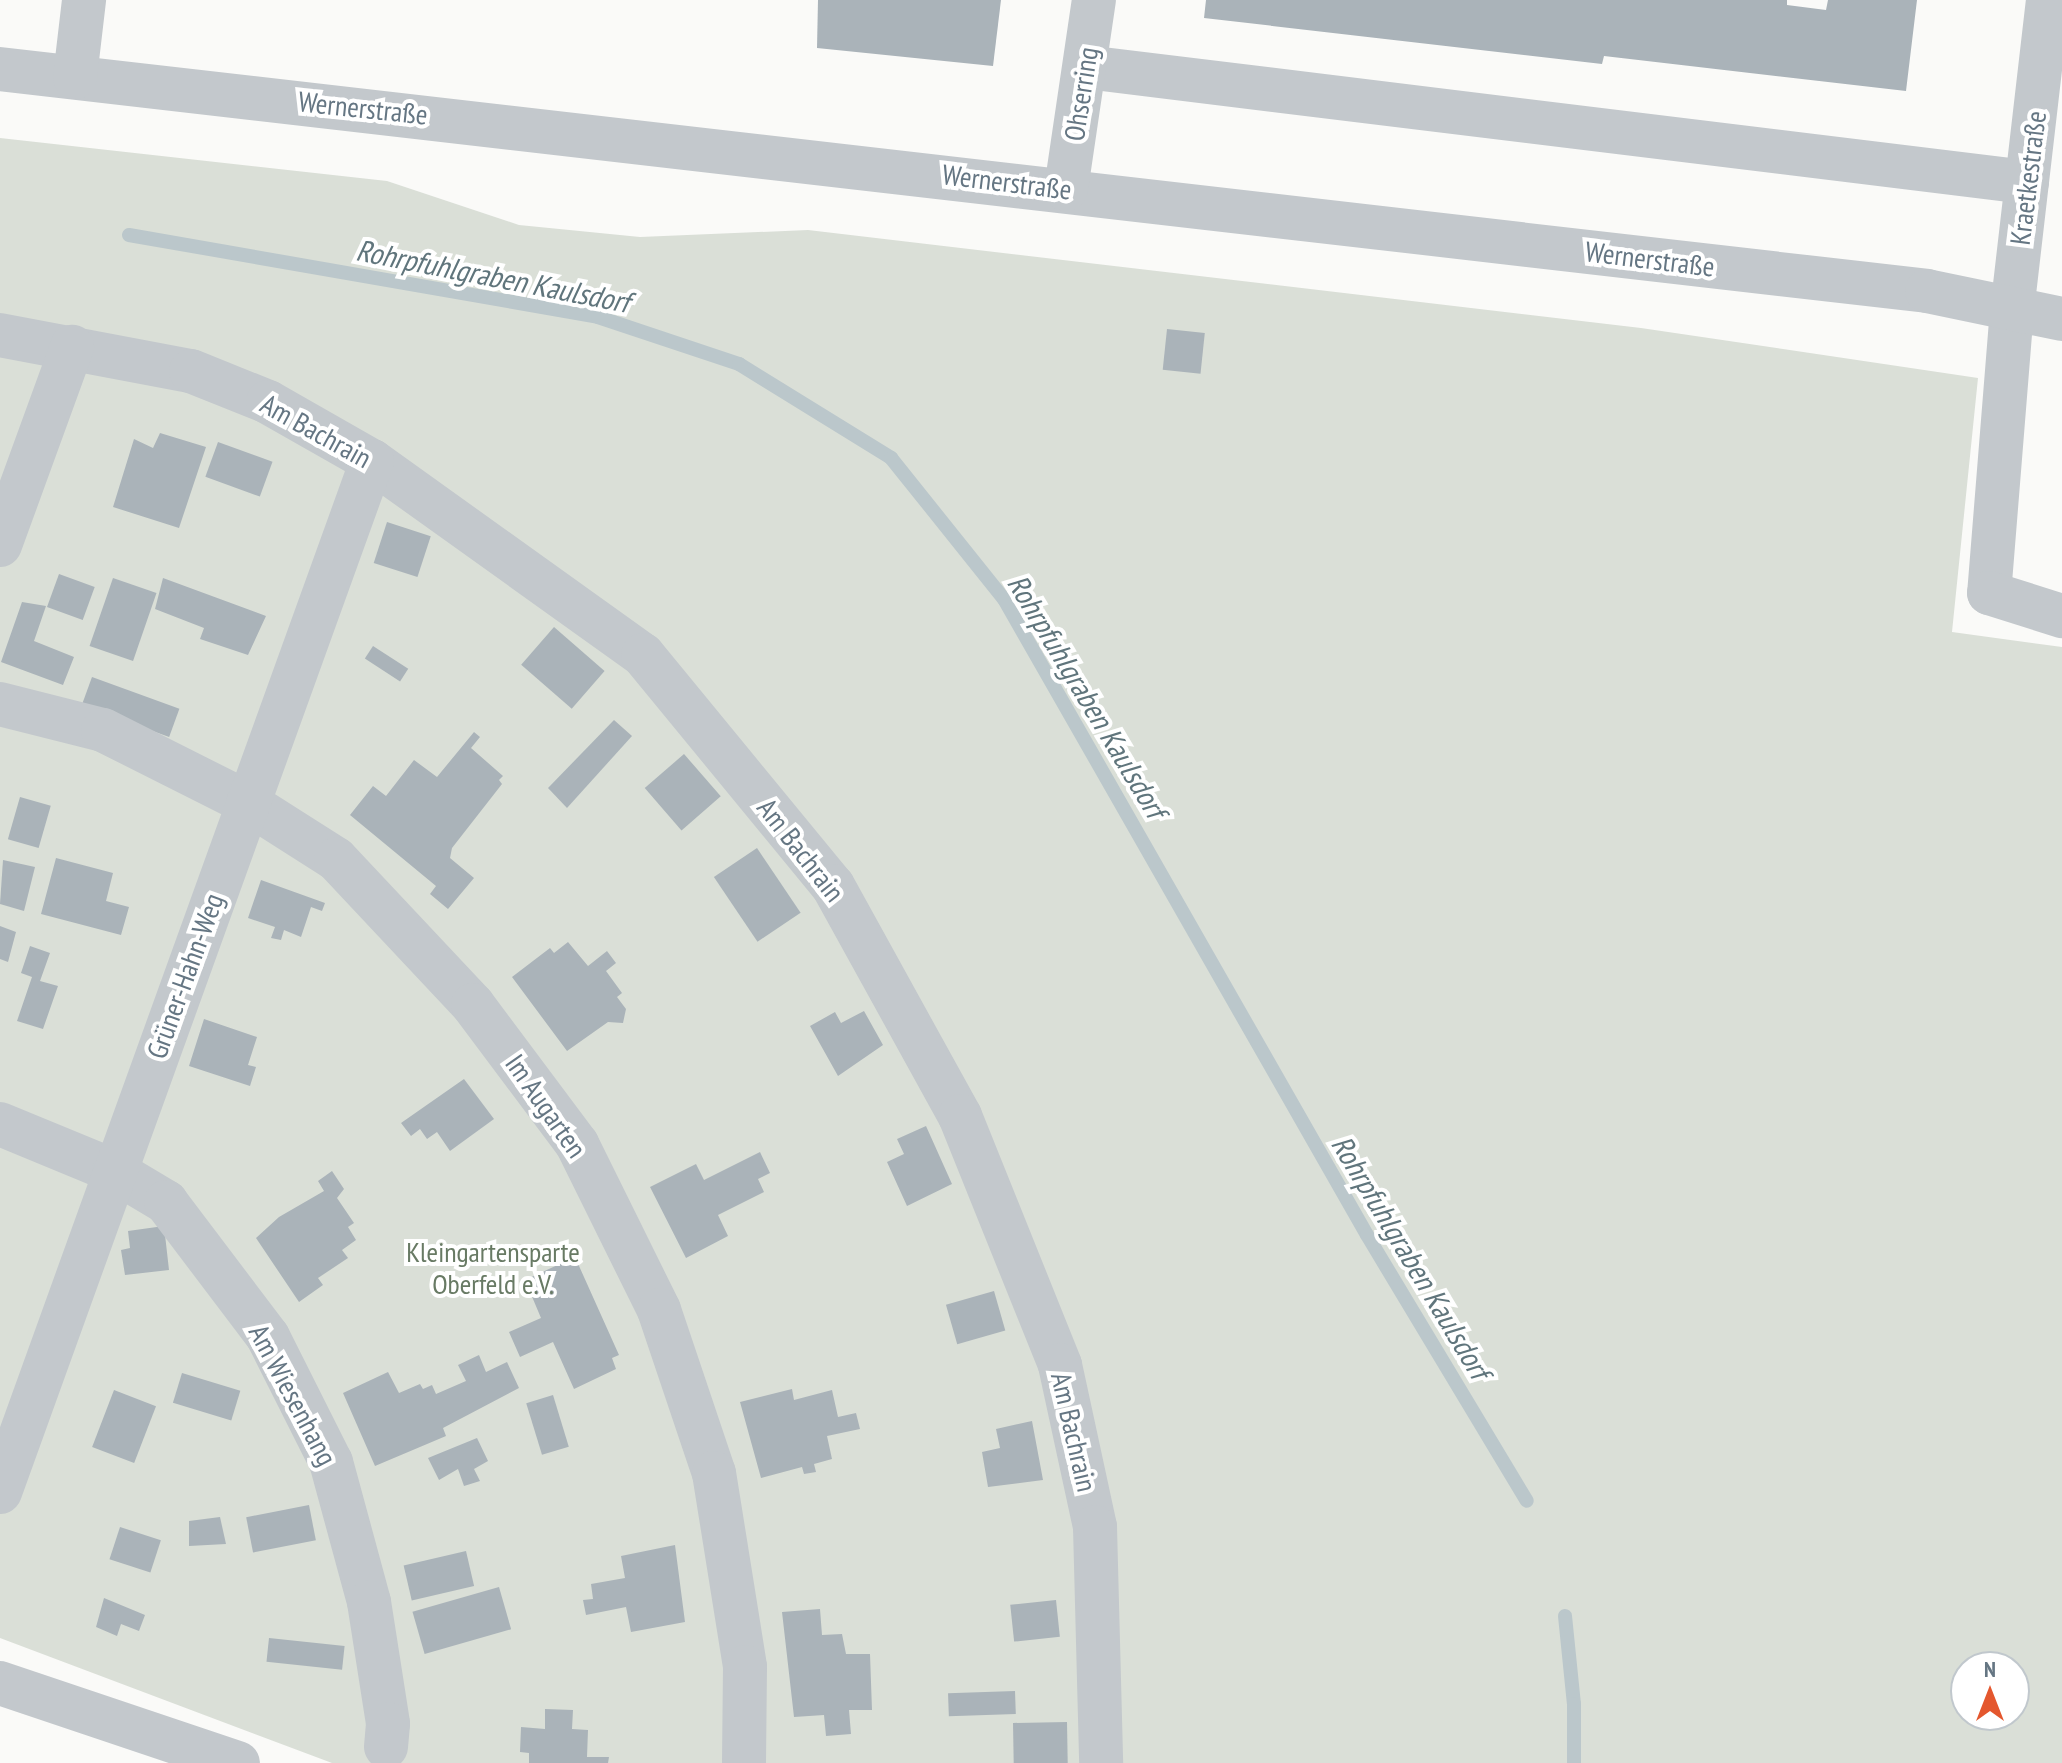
<!DOCTYPE html>
<meta charset="utf-8">
<style>
body{margin:0}
#map{position:relative;width:2062px;height:1763px;overflow:hidden;background:#fafaf8;font-family:"PT Sans Narrow",sans-serif}
div>[style]{position:absolute}
.green>*{inset:0;background:#dadfd7}
.stream>*{height:14px;margin:-7px;padding:0 7px;transform-origin:7px;border-radius:7px;background:#bbc7cb}
.building>*{inset:0;background:#aab3b9;transform-origin:0 0}
.minor>*{height:44px;margin:-22px;padding:0 22px;transform-origin:22px;border-radius:22px;background:#c3c8cc}
span{translate:-50% -50%;white-space:nowrap;text-align:center;line-height:1.15;-webkit-text-stroke:8px #fff;paint-order:stroke}
.street-label{font-size:28px;color:#657683}
.park-label{font-size:28px;color:#687a64}
.water-label{font-size:30px;color:#60757c;font-style:italic}
.north{position:absolute;left:1950px;top:1651px;width:80px;height:80px;box-sizing:border-box;background:#fff;border:2px solid #c1c8cd;border-radius:50%;rotate:0deg;font-size:22px;font-weight:700;line-height:32px;text-align:center;color:#657683}
.north::after{content:'';display:block;margin:auto;width:28px;height:36px;background:#e4572e;clip-path:polygon(50% 0,100% 100%,50% 72%,0 100%)}
</style>
<div id="map">
<div class="green">
<i style="clip-path:polygon(evenodd,0 138px,387px 181px,519px 225px,640px 237px,808px 230px,1641px 328px,1978px 378px,1952px 632px,2062px 647px,2062px 1763px,332px 1763px,0 1638px,0 138px,1966px 1667px,2014px 1667px,2014px 1715px,1966px 1715px,1966px 1667px)"></i>
</div>
<div class="stream">
<i style="left:129px;top:235px;width:476px;rotate:9.9deg"></i>
<i style="left:598px;top:317px;width:149px;rotate:18.4deg"></i>
<i style="left:739px;top:364px;width:179px;rotate:31.7deg"></i>
<i style="left:891px;top:458px;width:181px;rotate:51.3deg"></i>
<i style="left:1004px;top:599px;width:732px;rotate:60.28deg"></i>
<i style="left:1367px;top:1235px;width:310px;rotate:59deg"></i>
<i style="left:1565px;top:1616px;width:88px;rotate:84.2deg"></i>
<i style="left:1574px;top:1704px;width:59px;rotate:90deg"></i>
</div>
<div class="building">
<i style="clip-path:polygon(818px 0,1001px 0,993px 66px,817px 48px)"></i>
<i style="clip-path:polygon(1206px 0,1787px 0,1787px 5px,1826px 10px,1828px 0,1917px 0,1906px 91px,1604px 56px,1602px 64px,1204px 18px)"></i>
<i style="left:1167px;top:329px;width:38px;height:41px;rotate:6deg"></i>
<i style="clip-path:polygon(160px 433px,206px 447px,179px 528px,113px 507px,134px 439px,153px 448px)"></i>
<i style="left:218px;top:442px;width:58px;height:37px;rotate:20deg"></i>
<i style="left:387px;top:522px;width:46px;height:43px;rotate:18deg"></i>
<i style="left:59px;top:574px;width:38px;height:35px;rotate:20deg"></i>
<i style="left:113px;top:578px;width:46px;height:72px;rotate:19deg"></i>
<i style="clip-path:polygon(163px 578px,266px 616px,248px 655px,200px 639px,204px 628px,155px 609px)"></i>
<i style="clip-path:polygon(22px 602px,46px 606px,34px 641px,74px 657px,63px 685px,1px 662px)"></i>
<i style="left:554px;top:627px;width:67px;height:50px;rotate:41deg"></i>
<i style="left:373px;top:646px;width:42px;height:15px;rotate:33deg"></i>
<i style="left:92px;top:677px;width:93px;height:30px;rotate:20deg"></i>
<i style="clip-path:polygon(614px 720px,632px 736px,567px 808px,548px 788px)"></i>
<i style="clip-path:polygon(474px 732px,480px 737px,471px 748px,503px 776px,499px 780px,502px 784px,452px 848px,450px 858px,474px 878px,448px 909px,430px 894px,436px 886px,350px 815px,373px 786px,386px 796px,414px 760px,437px 777px)"></i>
<i style="left:684px;top:754px;width:56px;height:52px;rotate:49deg"></i>
<i style="left:20px;top:797px;width:32px;height:44px;rotate:16deg"></i>
<i style="left:757px;top:848px;width:78px;height:52px;rotate:56deg"></i>
<i style="clip-path:polygon(56px 858px,113px 873px,106px 901px,129px 907px,121px 935px,41px 914px)"></i>
<i style="clip-path:polygon(3px 860px,35px 867px,24px 911px,0 904px)"></i>
<i style="clip-path:polygon(261px 880px,325px 903px,322px 911px,311px 907px,301px 937px,284px 930px,281px 940px,271px 938px,275px 927px,248px 918px)"></i>
<i style="clip-path:polygon(0 926px,16px 932px,8px 962px,0 959px)"></i>
<i style="clip-path:polygon(568px 942px,588px 966px,607px 951px,616px 963px,606px 971px,622px 993px,617px 997px,626px 1009px,623px 1023px,608px 1022px,567px 1051px,512px 977px,550px 948px,554px 953px)"></i>
<i style="clip-path:polygon(30px 946px,50px 953px,40px 981px,58px 986px,43px 1029px,17px 1021px,32px 977px,21px 973px)"></i>
<i style="clip-path:polygon(864px 1011px,883px 1045px,838px 1076px,810px 1026px,835px 1012px,841px 1023px)"></i>
<i style="clip-path:polygon(204px 1019px,257px 1037px,248px 1065px,256px 1067px,250px 1086px,189px 1066px)"></i>
<i style="clip-path:polygon(464px 1079px,494px 1119px,450px 1151px,437px 1132px,427px 1139px,420px 1129px,411px 1136px,401px 1123px)"></i>
<i style="clip-path:polygon(926px 1126px,952px 1184px,907px 1206px,887px 1162px,904px 1154px,897px 1139px)"></i>
<i style="clip-path:polygon(760px 1152px,770px 1173px,758px 1179px,764px 1192px,718px 1215px,728px 1236px,686px 1258px,650px 1187px,696px 1164px,704px 1180px)"></i>
<i style="clip-path:polygon(332px 1171px,344px 1189px,337px 1198px,354px 1223px,348px 1227px,356px 1240px,342px 1250px,348px 1258px,318px 1278px,323px 1285px,299px 1302px,256px 1238px,279px 1217px,324px 1191px,318px 1181px)"></i>
<i style="clip-path:polygon(164px 1226px,169px 1270px,125px 1275px,121px 1250px,130px 1248px,128px 1231px)"></i>
<i style="clip-path:polygon(575px 1257px,619px 1355px,612px 1358px,616px 1369px,574px 1389px,553px 1342px,520px 1357px,509px 1332px,541px 1318px,525px 1280px)"></i>
<i style="left:994px;top:1291px;width:41px;height:50px;rotate:74deg"></i>
<i style="clip-path:polygon(479px 1355px,486px 1372px,507px 1362px,519px 1388px,443px 1428px,446px 1436px,375px 1466px,343px 1393px,388px 1372px,399px 1393px,420px 1384px,423px 1389px,432px 1385px,436px 1394px,466px 1381px,458px 1365px)"></i>
<i style="left:182px;top:1373px;width:61px;height:31px;rotate:17deg"></i>
<i style="clip-path:polygon(792px 1389px,794px 1400px,832px 1390px,838px 1417px,856px 1413px,860px 1429px,827px 1436px,832px 1459px,814px 1464px,816px 1472px,804px 1474px,802px 1467px,761px 1478px,740px 1402px)"></i>
<i style="left:114px;top:1390px;width:45px;height:61px;rotate:21deg"></i>
<i style="left:553px;top:1395px;width:54px;height:28px;rotate:73deg"></i>
<i style="clip-path:polygon(1032px 1421px,1043px 1480px,988px 1487px,982px 1452px,1000px 1448px,996px 1429px)"></i>
<i style="clip-path:polygon(477px 1438px,488px 1461px,474px 1469px,480px 1481px,464px 1486px,458px 1469px,439px 1480px,428px 1458px)"></i>
<i style="left:309px;top:1505px;width:36px;height:64px;rotate:79deg"></i>
<i style="clip-path:polygon(220px 1517px,226px 1544px,189px 1546px,189px 1521px)"></i>
<i style="left:120px;top:1527px;width:43px;height:34px;rotate:18deg"></i>
<i style="clip-path:polygon(675px 1545px,685px 1622px,631px 1632px,626px 1607px,586px 1615px,583px 1600px,593px 1599px,591px 1584px,625px 1578px,621px 1556px)"></i>
<i style="left:466px;top:1551px;width:36px;height:64px;rotate:77deg"></i>
<i style="left:499px;top:1587px;width:44px;height:90px;rotate:74deg"></i>
<i style="clip-path:polygon(104px 1598px,145px 1615px,139px 1631px,121px 1624px,117px 1636px,96px 1627px)"></i>
<i style="left:1056px;top:1600px;width:37px;height:46px;rotate:84deg"></i>
<i style="clip-path:polygon(820px 1609px,822px 1635px,842px 1634px,846px 1654px,870px 1654px,872px 1710px,849px 1710px,851px 1734px,826px 1736px,824px 1715px,794px 1717px,782px 1612px)"></i>
<i style="left:269px;top:1638px;width:76px;height:24px;rotate:6deg"></i>
<i style="left:1015px;top:1691px;width:23px;height:67px;rotate:88deg"></i>
<i style="clip-path:polygon(545px 1709px,573px 1710px,572px 1729px,588px 1730px,587px 1757px,609px 1757px,608px 1763px,529px 1763px,529px 1753px,520px 1752px,521px 1727px,545px 1729px)"></i>
<i style="left:1067px;top:1722px;width:41px;height:54px;rotate:89deg"></i>
</div>
<div class="minor">
<i style="left:2048px;top:0;width:311px;rotate:96.6deg"></i>
<i style="left:2012px;top:309px;width:285px;rotate:94.6deg"></i>
<i style="left:1989px;top:593px;width:77px;rotate:17.5deg"></i>
<i style="left:1086px;top:67px;width:948px;rotate:6.97deg"></i>
<i style="left:0;top:69px;width:1940px;rotate:6.57deg"></i>
<i style="left:1927px;top:291px;width:138px;rotate:11.7deg"></i>
<i style="left:75px;top:77px;width:78px;rotate:-83.3deg"></i>
<i style="left:1066px;top:189px;width:191px;rotate:-81.6deg"></i>
<i style="left:0;top:335px;width:194px;rotate:10.7deg"></i>
<i style="left:191px;top:371px;width:83px;rotate:21.9deg"></i>
<i style="left:268px;top:402px;width:120px;rotate:29.6deg"></i>
<i style="left:372px;top:461px;width:333px;rotate:35.6deg"></i>
<i style="left:643px;top:655px;width:299px;rotate:50.6deg"></i>
<i style="left:833px;top:886px;width:263px;rotate:61.1deg"></i>
<i style="left:960px;top:1116px;width:268px;rotate:68.1deg"></i>
<i style="left:1060px;top:1365px;width:166px;rotate:77.8deg"></i>
<i style="left:1095px;top:1527px;width:236px;rotate:88.5deg"></i>
<i style="left:0;top:545px;width:211px;rotate:-70deg"></i>
<i style="left:0;top:704px;width:106px;rotate:14.2deg"></i>
<i style="left:103px;top:730px;width:162px;rotate:26.7deg"></i>
<i style="left:248px;top:803px;width:104px;rotate:32.5deg"></i>
<i style="left:336px;top:859px;width:200px;rotate:46.8deg"></i>
<i style="left:473px;top:1005px;width:174px;rotate:53.2deg"></i>
<i style="left:577px;top:1144px;width:185px;rotate:63.7deg"></i>
<i style="left:659px;top:1310px;width:172px;rotate:71.4deg"></i>
<i style="left:714px;top:1473px;width:196px;rotate:80.9deg"></i>
<i style="left:745px;top:1667px;width:96px;rotate:90.6deg"></i>
<i style="left:0;top:1124px;width:123px;rotate:22.4deg"></i>
<i style="left:114px;top:1171px;width:61px;rotate:30.8deg"></i>
<i style="left:166px;top:1202px;width:169px;rotate:52.9deg"></i>
<i style="left:268px;top:1337px;width:140px;rotate:63.3deg"></i>
<i style="left:331px;top:1462px;width:145px;rotate:74.8deg"></i>
<i style="left:369px;top:1602px;width:123px;rotate:81.1deg"></i>
<i style="left:388px;top:1724px;width:23px;rotate:95deg"></i>
<i style="left:0;top:1492px;width:1096px;rotate:-70.16deg"></i>
<i style="left:0;top:1683px;width:251px;rotate:18.6deg"></i>
</div>
<div class="street-label">
<span style="left:1081px;top:94px;rotate:-81deg">Ohserring</span>
<span style="left:363px;top:108px;rotate:6deg">Wernerstraße</span>
<span style="left:2028px;top:178px;rotate:-83deg">Kraetkestraße</span>
<span style="left:1007px;top:182px;rotate:7deg">Wernerstraße</span>
<span style="left:1650px;top:259px;rotate:7deg">Wernerstraße</span>
<span style="left:316px;top:431px;rotate:29deg">Am Bachrain</span>
<span style="left:801px;top:850px;rotate:52deg">Am Bachrain</span>
<span style="left:185px;top:976px;rotate:-70deg">Grüner-Hahn-Weg</span>
<span style="left:546px;top:1106px;rotate:55deg">Im Augarten</span>
<span style="left:293px;top:1395px;rotate:62deg">Am Wiesenhang</span>
<span style="left:1074px;top:1432px;rotate:77deg">Am Bachrain</span>
</div>
<div class="park-label">
<span style="left:493px;top:1268px">Kleingartensparte<br>Oberfeld e.V.</span>
</div>
<div class="water-label">
<span style="left:493px;top:276px;rotate:11deg">Rohrpfuhlgraben Kaulsdorf</span>
<span style="left:1087px;top:696px;rotate:59deg">Rohrpfuhlgraben Kaulsdorf</span>
<span style="left:1411px;top:1257px;rotate:59deg">Rohrpfuhlgraben Kaulsdorf</span>
</div>
<div class="north">N</div>
</div>
